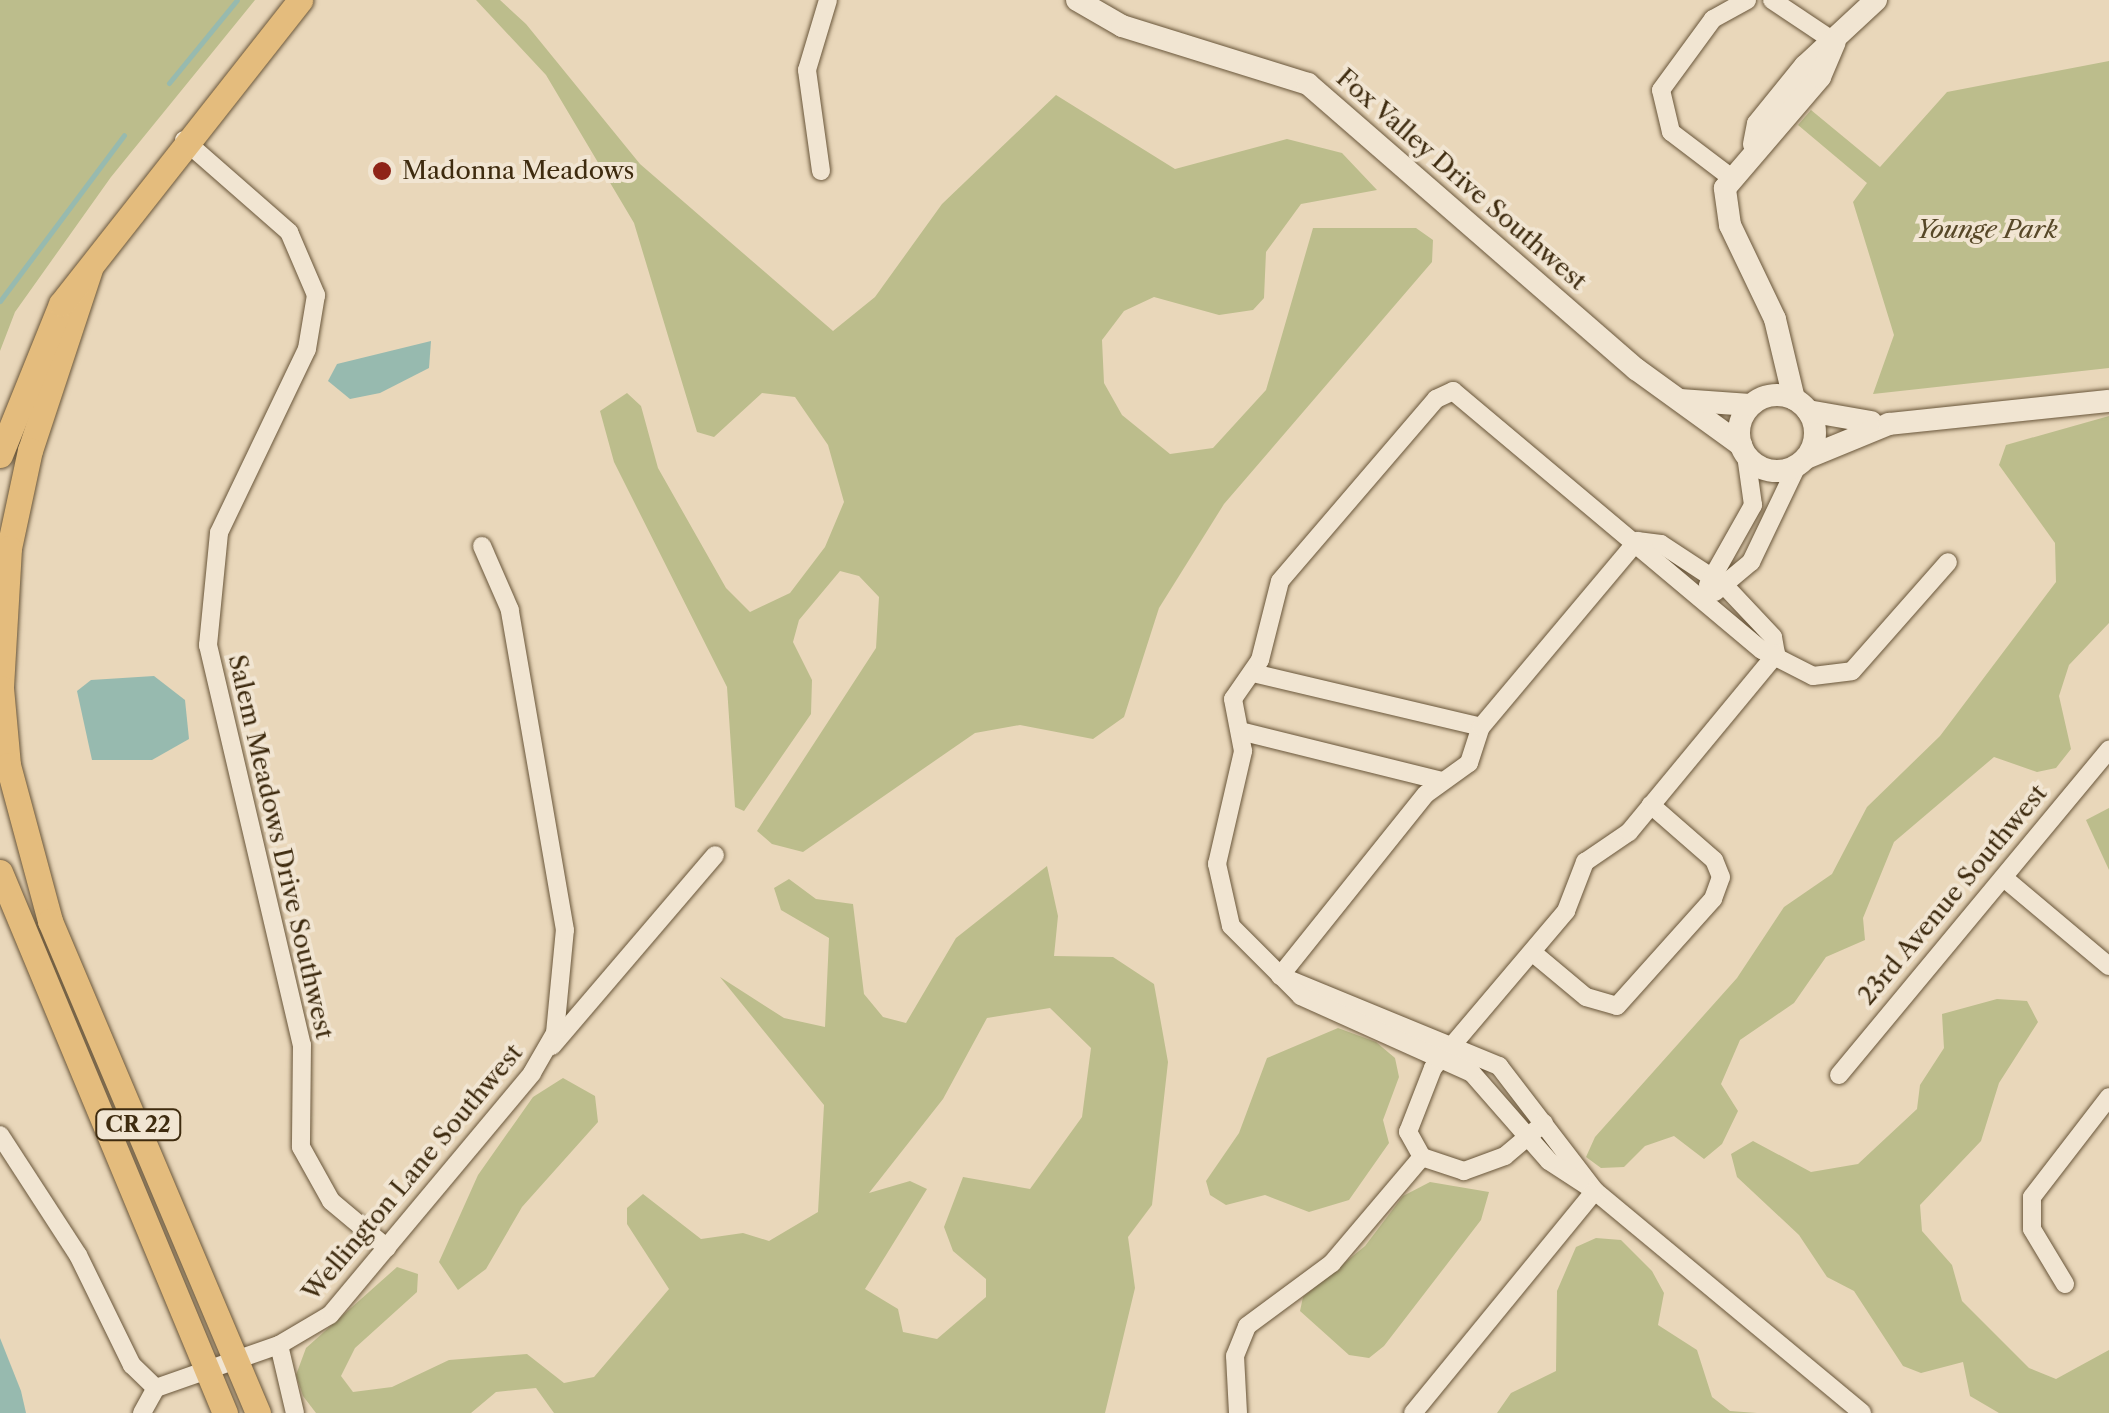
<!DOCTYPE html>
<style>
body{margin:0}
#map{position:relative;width:2109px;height:1413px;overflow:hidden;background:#e9d7ba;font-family:"Libre Caslon Text",serif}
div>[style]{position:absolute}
.green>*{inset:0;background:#bcbd8c}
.water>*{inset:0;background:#97baaf}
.stream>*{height:5px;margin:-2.5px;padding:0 2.5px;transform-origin:2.5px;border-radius:2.5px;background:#97baaf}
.roads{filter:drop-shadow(0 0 2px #69563a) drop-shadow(0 0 2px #69563a)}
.street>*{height:18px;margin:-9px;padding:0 9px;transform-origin:9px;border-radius:9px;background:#f1e5d2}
.secondary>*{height:22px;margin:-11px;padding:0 11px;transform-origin:11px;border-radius:11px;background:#f1e5d2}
.secondary>.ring{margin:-11px;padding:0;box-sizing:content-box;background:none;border:22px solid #f1e5d2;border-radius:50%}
.primary>*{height:25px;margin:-12.5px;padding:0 12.5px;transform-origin:12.5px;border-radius:12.5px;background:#e4bc7d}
.dots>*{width:28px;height:28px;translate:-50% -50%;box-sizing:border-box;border:5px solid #f1e5d2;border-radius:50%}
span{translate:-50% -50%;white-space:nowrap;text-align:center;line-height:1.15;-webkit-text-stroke:8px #f1e5d2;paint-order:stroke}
.shield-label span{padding:2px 8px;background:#f1e5d2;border:2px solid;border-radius:8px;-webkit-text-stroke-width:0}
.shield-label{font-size:22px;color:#3e2b0f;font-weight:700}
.poi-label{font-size:25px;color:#3e2b0f}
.left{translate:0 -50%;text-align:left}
.street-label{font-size:25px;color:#3e2b0f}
.park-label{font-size:25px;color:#574828;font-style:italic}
</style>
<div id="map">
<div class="green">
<i style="clip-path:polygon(0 0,255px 0,111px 177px,15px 312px,0 351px)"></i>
<i style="clip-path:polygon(476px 0,500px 0,526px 24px,640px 164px,833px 331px,875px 297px,942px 204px,1056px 95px,1175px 169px,1287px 139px,1342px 153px,1377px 190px,1301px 204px,1266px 252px,1264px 298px,1253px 310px,1219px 315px,1154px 297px,1124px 311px,1102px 340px,1104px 383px,1122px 415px,1170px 454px,1213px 448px,1266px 390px,1313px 228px,1416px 228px,1433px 240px,1432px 262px,1224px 504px,1159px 608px,1124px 717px,1093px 739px,1020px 725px,975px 733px,803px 852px,772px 844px,757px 831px,876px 648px,879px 597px,859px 576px,840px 571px,799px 620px,793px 642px,812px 680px,811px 714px,744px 811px,735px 807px,727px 687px,614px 462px,600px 411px,627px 393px,641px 406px,658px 468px,726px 588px,750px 612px,790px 593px,825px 547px,844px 502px,828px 445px,795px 397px,762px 393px,714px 437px,697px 432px,634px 223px,546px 75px)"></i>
<i style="clip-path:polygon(2109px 61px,2109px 368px,1873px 394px,1894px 335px,1853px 202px,1867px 183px,1798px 125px,1811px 110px,1880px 167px,1947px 92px)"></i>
<i style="clip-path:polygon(2109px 416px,2109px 623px,2069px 665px,2059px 696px,2071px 749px,2056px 768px,2037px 772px,1994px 757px,1894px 842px,1863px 918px,1865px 940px,1826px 957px,1794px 1003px,1740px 1040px,1721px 1084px,1738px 1111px,1722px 1144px,1704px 1159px,1674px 1136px,1645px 1146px,1624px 1167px,1601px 1168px,1586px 1157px,1595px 1137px,1737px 978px,1784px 907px,1832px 874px,1867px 807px,1940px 736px,2056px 582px,2055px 543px,1999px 465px,2006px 445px)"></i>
<i style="clip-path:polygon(2109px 808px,2109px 870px,2086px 820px)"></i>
<i style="clip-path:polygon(evenodd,1047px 866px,1058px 916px,1054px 956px,1113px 957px,1154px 984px,1168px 1062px,1152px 1205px,1128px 1237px,1135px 1288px,1105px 1413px,554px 1413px,536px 1388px,496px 1392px,471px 1413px,316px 1413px,303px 1396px,296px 1375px,306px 1348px,397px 1267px,418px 1274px,417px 1292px,355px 1348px,341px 1376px,353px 1392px,392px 1387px,449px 1360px,527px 1354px,564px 1383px,594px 1377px,669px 1289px,627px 1224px,627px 1208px,643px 1194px,701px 1239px,743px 1233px,769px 1241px,818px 1212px,824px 1105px,720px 977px,784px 1018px,825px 1027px,829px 938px,781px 910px,774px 888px,789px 879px,816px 899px,853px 904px,864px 994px,883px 1017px,906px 1023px,956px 938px,1047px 866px,1050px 1008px,1091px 1048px,1082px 1117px,1030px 1189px,963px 1177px,944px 1227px,953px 1251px,986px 1279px,986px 1297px,937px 1339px,903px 1332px,898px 1309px,865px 1289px,927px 1189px,910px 1181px,869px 1193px,943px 1099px,987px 1018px,1050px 1008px)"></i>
<i style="clip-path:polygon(1997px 999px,2027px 1001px,2038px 1022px,1999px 1083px,1981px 1141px,1920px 1205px,1922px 1231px,1952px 1265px,1962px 1301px,2029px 1368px,2056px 1379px,2109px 1350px,2109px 1413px,1999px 1413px,1970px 1396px,1963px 1362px,1921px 1373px,1903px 1366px,1854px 1291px,1827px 1277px,1799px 1235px,1737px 1177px,1731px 1154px,1753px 1141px,1811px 1172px,1858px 1164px,1917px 1109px,1920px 1085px,1944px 1048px,1942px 1014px)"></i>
<i style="clip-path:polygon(1338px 1028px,1376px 1042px,1395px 1058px,1399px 1077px,1383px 1120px,1389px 1143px,1349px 1200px,1309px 1212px,1265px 1195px,1226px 1205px,1210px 1195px,1206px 1181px,1239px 1133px,1267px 1058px)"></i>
<i style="clip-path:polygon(563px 1078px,595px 1096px,598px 1122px,522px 1207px,486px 1269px,458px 1290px,439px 1262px,478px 1175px,533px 1097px)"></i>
<i style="clip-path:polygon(1430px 1182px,1489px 1192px,1481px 1220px,1384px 1346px,1369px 1358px,1349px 1355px,1300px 1311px,1303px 1297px,1365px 1246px,1403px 1196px)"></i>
<i style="clip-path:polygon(1596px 1238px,1621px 1240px,1652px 1271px,1664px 1293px,1658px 1325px,1697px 1350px,1712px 1397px,1730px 1411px,1757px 1413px,1497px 1413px,1511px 1393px,1556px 1371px,1557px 1291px,1576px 1247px)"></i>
</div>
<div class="water">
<i style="clip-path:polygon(431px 341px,429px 368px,380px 393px,350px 399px,328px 381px,337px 364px)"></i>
<i style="clip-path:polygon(154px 676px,185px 700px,189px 739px,152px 760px,92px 760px,77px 691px,91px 680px)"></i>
<i style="clip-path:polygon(0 1338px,21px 1391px,26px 1413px,0 1413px)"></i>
</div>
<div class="stream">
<i style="left:169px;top:83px;width:107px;rotate:-50.7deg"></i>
<i style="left:0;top:301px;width:207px;rotate:-53.2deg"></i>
</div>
<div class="roads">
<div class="street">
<i style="left:1772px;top:0;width:76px;rotate:33.7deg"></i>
<i style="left:184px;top:140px;width:140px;rotate:41.2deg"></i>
<i style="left:289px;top:232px;width:69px;rotate:66.8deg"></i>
<i style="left:316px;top:295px;width:55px;rotate:99.5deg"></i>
<i style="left:307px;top:349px;width:204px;rotate:115.6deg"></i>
<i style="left:219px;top:533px;width:113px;rotate:95.6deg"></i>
<i style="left:208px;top:645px;width:411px;rotate:76.8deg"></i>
<i style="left:302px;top:1045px;width:102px;rotate:90.6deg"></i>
<i style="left:301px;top:1147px;width:62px;rotate:60.9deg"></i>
<i style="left:331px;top:1201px;width:73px;rotate:40deg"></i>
<i style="left:821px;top:171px;width:102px;rotate:-97.9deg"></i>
<i style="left:807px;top:70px;width:73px;rotate:-73.3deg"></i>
<i style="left:1729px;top:176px;width:73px;rotate:-142.8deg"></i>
<i style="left:1671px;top:132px;width:43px;rotate:-103.4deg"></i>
<i style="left:1661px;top:90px;width:88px;rotate:-53.8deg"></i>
<i style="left:1713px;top:19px;width:39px;rotate:-29deg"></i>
<i style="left:1637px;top:541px;width:24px;rotate:7deg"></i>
<i style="left:1661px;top:544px;width:77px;rotate:33.3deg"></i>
<i style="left:1725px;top:586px;width:70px;rotate:46.7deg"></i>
<i style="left:1773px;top:637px;width:17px;rotate:80deg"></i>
<i style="left:1708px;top:585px;width:92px;rotate:-60.6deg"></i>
<i style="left:1753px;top:505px;width:50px;rotate:-98deg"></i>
<i style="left:1715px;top:592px;width:47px;rotate:-39.8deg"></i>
<i style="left:1751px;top:562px;width:109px;rotate:-64.4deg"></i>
<i style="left:1253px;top:673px;width:234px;rotate:13.3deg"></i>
<i style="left:1244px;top:732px;width:204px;rotate:13.9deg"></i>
<i style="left:2004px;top:878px;width:137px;rotate:40deg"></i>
<i style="left:1532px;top:952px;width:70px;rotate:39.8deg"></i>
<i style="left:1586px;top:997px;width:32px;rotate:16deg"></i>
<i style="left:1617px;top:1006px;width:144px;rotate:-48.1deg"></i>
<i style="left:1713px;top:899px;width:23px;rotate:-70deg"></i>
<i style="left:1721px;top:877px;width:18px;rotate:-112deg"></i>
<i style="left:1714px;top:860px;width:84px;rotate:-138.9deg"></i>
<i style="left:1280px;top:976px;width:233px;rotate:-51.3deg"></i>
<i style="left:1426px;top:794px;width:53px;rotate:-35.8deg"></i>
<i style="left:1469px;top:763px;width:38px;rotate:-72deg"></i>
<i style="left:1481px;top:727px;width:243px;rotate:-50deg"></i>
<i style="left:1283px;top:977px;width:234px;rotate:22.4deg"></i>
<i style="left:1499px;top:1066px;width:158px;rotate:52.5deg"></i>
<i style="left:1595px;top:1191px;width:347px;rotate:39.7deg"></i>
<i style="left:552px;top:1046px;width:251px;rotate:-49.5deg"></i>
<i style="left:1839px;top:1075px;width:423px;rotate:-50.3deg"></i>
<i style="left:1544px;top:1123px;width:51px;rotate:139.8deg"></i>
<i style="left:1505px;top:1156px;width:44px;rotate:159.9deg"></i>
<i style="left:1464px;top:1171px;width:44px;rotate:-161.6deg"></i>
<i style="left:1422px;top:1157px;width:29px;rotate:-119deg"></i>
<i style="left:1408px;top:1132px;width:69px;rotate:-68.7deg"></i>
<i style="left:1433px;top:1068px;width:206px;rotate:-49.7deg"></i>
<i style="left:1566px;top:911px;width:53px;rotate:-68.8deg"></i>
<i style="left:1585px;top:862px;width:53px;rotate:-34.3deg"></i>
<i style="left:1629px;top:832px;width:231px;rotate:-50.4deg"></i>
<i style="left:0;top:1135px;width:143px;rotate:57deg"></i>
<i style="left:78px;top:1255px;width:123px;rotate:63.9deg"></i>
<i style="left:132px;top:1365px;width:33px;rotate:44deg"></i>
<i style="left:1595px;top:1191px;width:55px;rotate:-146.9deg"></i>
<i style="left:1549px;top:1161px;width:117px;rotate:-131.2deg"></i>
<i style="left:1472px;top:1073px;width:188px;rotate:-155.8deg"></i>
<i style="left:1301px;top:996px;width:99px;rotate:-135deg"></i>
<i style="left:1231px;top:926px;width:64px;rotate:-102.7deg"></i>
<i style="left:1217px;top:864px;width:116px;rotate:-77deg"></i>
<i style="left:1243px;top:751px;width:53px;rotate:-100.9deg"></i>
<i style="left:1233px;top:699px;width:47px;rotate:-55.3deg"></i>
<i style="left:1260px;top:660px;width:81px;rotate:-75.8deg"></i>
<i style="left:1280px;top:581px;width:240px;rotate:-49.4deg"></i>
<i style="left:1436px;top:399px;width:19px;rotate:-25deg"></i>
<i style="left:1453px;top:391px;width:403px;rotate:40deg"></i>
<i style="left:1762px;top:650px;width:57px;rotate:27deg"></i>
<i style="left:1813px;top:676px;width:39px;rotate:-7deg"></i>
<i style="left:1852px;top:671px;width:145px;rotate:-48.6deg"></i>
<i style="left:2065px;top:1284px;width:64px;rotate:-121deg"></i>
<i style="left:2032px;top:1229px;width:32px;rotate:-90deg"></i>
<i style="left:2032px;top:1197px;width:126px;rotate:-52.4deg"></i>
<i style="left:279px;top:1345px;width:70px;rotate:76.8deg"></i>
<i style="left:142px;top:1413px;width:29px;rotate:-61deg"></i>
<i style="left:156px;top:1388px;width:130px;rotate:-19.3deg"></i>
<i style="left:279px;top:1345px;width:59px;rotate:-30.5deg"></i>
<i style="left:330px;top:1315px;width:315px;rotate:-50.1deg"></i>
<i style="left:532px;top:1073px;width:46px;rotate:-60.1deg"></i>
<i style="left:555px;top:1033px;width:103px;rotate:-84.5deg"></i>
<i style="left:565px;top:930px;width:325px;rotate:-99.8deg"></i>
<i style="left:510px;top:610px;width:70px;rotate:-113.6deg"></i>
<i style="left:1238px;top:1413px;width:57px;rotate:-93deg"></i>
<i style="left:1235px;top:1356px;width:32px;rotate:-68deg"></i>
<i style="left:1247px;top:1326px;width:106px;rotate:-36.5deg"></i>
<i style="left:1332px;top:1263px;width:139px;rotate:-49.7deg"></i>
<i style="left:1413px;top:1413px;width:287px;rotate:-50.7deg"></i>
</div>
<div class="secondary">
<i style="left:1077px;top:0;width:52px;rotate:30deg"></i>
<i style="left:1122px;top:26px;width:195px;rotate:17.3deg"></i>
<i style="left:1308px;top:84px;width:435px;rotate:41deg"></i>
<i style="left:1636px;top:369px;width:130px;rotate:35.9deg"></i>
<i style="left:1754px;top:144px;width:20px;rotate:-79deg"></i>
<i style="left:1758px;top:124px;width:75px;rotate:-51deg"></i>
<i style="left:1805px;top:66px;width:97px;rotate:-42.9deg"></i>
<i class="ring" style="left:1739px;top:395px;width:54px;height:54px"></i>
<i style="left:1794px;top:399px;width:82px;rotate:-103.4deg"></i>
<i style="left:1775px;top:319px;width:104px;rotate:-115.6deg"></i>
<i style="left:1730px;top:225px;width:37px;rotate:-98deg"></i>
<i style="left:1725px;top:188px;width:146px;rotate:-49.4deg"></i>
<i style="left:1820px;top:77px;width:38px;rotate:-67deg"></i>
<i style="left:1680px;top:400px;width:70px;rotate:4.1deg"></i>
<i style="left:1808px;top:411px;width:64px;rotate:9.9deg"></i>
<i style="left:1806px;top:458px;width:90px;rotate:-22.3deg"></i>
<i style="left:1889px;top:424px;width:221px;rotate:-6deg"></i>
</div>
<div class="primary">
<i style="left:90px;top:269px;width:191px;rotate:108.3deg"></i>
<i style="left:30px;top:450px;width:100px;rotate:102.1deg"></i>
<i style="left:9px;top:548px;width:140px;rotate:93.3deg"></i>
<i style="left:1px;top:688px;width:77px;rotate:84.8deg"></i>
<i style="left:8px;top:765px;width:162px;rotate:74.9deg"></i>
<i style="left:50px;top:921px;width:534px;rotate:67.08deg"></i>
<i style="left:0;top:455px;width:163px;rotate:-68deg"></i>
<i style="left:61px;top:304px;width:387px;rotate:-51.8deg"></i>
<i style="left:0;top:872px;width:586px;rotate:67.42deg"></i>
</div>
</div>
<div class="dots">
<i style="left:382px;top:171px;background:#8f2418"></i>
</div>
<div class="shield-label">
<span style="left:138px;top:1125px">CR 22</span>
</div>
<div class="poi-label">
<span class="left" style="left:402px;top:171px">Madonna Meadows</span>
</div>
<div class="street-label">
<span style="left:1461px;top:180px;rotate:41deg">Fox Valley Drive Southwest</span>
<span style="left:280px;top:847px;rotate:77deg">Salem Meadows Drive Southwest</span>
<span style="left:1953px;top:895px;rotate:-50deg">23rd Avenue Southwest</span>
<span style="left:413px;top:1173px;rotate:-50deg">Wellington Lane Southwest</span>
</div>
<div class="park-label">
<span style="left:1987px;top:230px">Younge Park</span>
</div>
</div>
